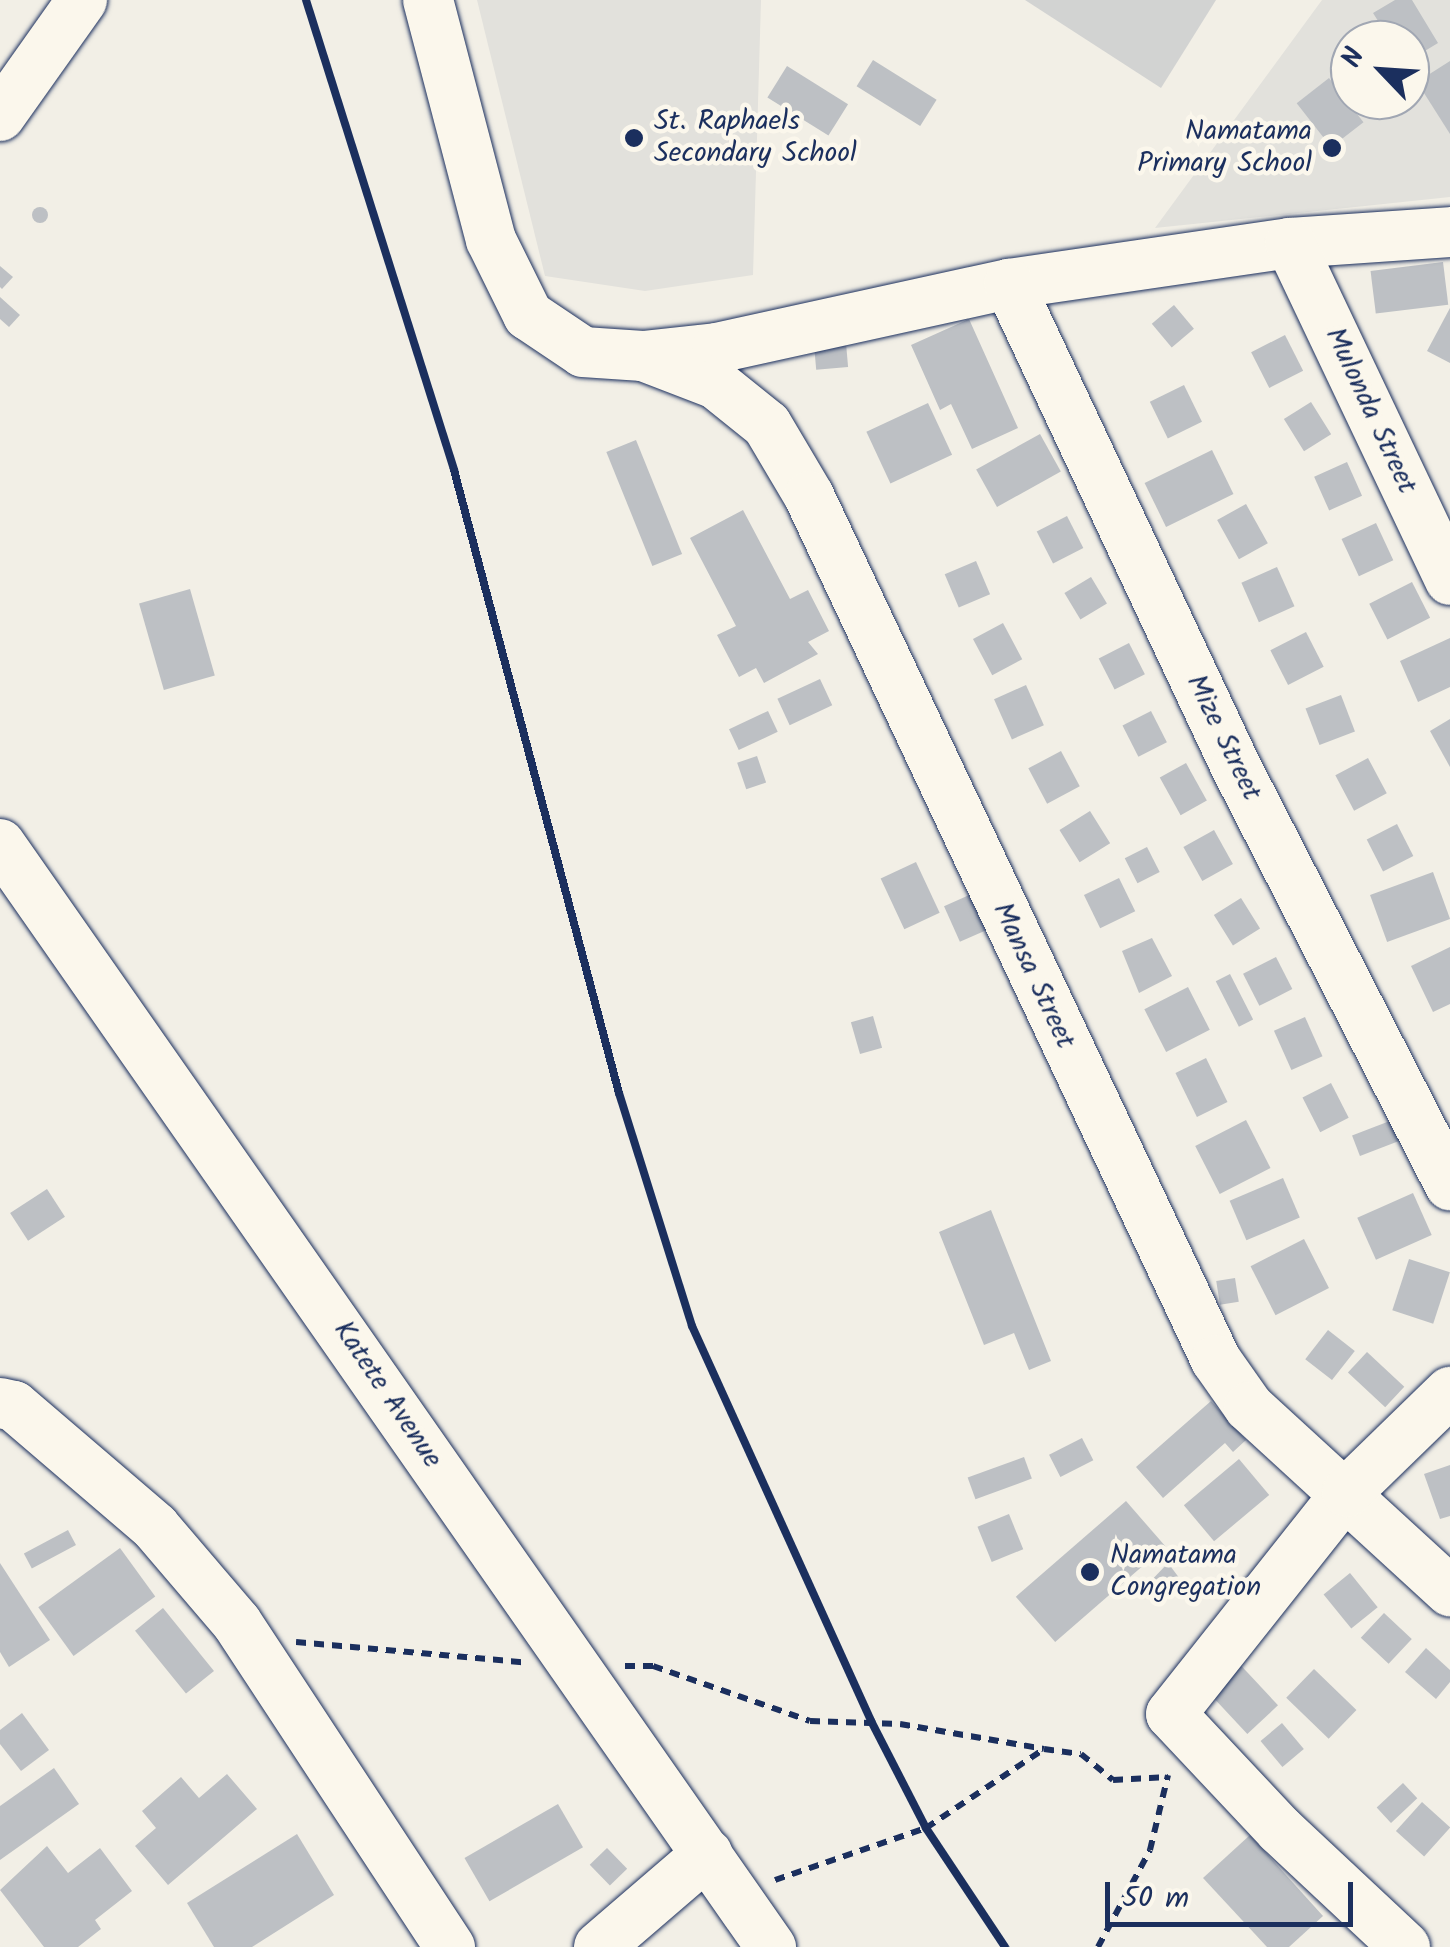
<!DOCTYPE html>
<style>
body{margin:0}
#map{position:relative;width:1450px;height:1947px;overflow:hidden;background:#f2efe6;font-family:Kalam,sans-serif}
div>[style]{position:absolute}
.built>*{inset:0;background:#e2e1dc}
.green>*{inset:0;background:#d2d3d2}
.building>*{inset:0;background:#bdc0c4;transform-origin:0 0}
.round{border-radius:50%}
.path>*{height:6px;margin-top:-3px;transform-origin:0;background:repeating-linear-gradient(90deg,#1b2f5e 0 10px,transparent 0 18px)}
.roads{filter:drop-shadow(0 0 2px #1b2f5e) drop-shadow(0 0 2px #1b2f5e)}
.minor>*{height:50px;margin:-25px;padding:0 25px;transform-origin:25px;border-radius:25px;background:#fbf7ec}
.rail>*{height:8px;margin:-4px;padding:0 4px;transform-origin:4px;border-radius:4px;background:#1b2f5e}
.dots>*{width:28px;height:28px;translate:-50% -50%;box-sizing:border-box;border:5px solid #fbf7ec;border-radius:50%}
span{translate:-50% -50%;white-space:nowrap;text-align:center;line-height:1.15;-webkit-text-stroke:9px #fbf7ec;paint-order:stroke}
.poi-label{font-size:28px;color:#1b2f5e}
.left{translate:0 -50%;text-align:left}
.right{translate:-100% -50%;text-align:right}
.street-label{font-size:28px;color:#1b2f5e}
.north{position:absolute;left:1330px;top:20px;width:100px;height:100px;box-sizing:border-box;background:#fbf7ec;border:2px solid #a1a7b3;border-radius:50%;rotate:295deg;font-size:28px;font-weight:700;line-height:40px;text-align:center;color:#1b2f5e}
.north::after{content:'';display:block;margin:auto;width:35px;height:45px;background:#1b2f5e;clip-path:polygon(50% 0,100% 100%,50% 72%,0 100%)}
.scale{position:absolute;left:1105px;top:1882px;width:248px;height:45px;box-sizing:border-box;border:5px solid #1b2f5e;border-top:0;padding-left:12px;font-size:30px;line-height:35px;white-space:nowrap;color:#1b2f5e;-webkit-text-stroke:8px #fbf7ec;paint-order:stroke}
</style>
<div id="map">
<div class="built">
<i style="clip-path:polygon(477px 0,761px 0,753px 275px,645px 291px,545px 276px)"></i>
<i style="clip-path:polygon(evenodd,1322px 0,1450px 0,1450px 197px,1155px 228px,1322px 0,1350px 40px,1410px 40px,1410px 100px,1350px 100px,1350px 40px)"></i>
</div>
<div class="green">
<i style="clip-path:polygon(1025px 0,1216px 0,1161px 88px)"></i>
</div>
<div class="building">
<i style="clip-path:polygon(1395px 0,1412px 0,1438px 43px,1410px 60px,1410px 40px,1390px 40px,1373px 13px)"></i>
<i style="left:873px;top:60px;width:75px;height:31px;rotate:32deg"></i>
<i style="clip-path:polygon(1450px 61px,1450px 134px,1417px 82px)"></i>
<i style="left:787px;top:66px;width:72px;height:37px;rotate:32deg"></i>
<i style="left:1329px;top:78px;width:56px;height:41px;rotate:52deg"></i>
<i class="round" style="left:32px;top:207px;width:16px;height:16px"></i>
<i style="left:1443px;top:262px;width:43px;height:73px;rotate:83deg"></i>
<i style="clip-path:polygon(0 266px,13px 277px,2px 289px,0 287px)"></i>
<i style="clip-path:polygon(0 297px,20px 315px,9px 327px,0 319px)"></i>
<i style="left:1174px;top:305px;width:31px;height:29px;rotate:50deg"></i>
<i style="clip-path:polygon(1450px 308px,1450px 363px,1427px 351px)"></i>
<i style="clip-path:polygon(969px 319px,1018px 428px,972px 449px,951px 404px,940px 410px,911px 345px)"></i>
<i style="left:1285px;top:335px;width:40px;height:38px;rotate:63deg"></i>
<i style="left:846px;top:343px;width:24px;height:32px;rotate:85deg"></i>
<i style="left:1184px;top:385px;width:41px;height:38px;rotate:64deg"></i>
<i style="left:1311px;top:402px;width:38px;height:32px;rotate:58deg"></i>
<i style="left:928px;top:403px;width:57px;height:68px;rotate:65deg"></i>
<i style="left:1040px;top:434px;width:43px;height:73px;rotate:61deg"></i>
<i style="left:636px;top:440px;width:123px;height:32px;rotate:68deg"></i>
<i style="left:1212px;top:450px;width:49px;height:75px;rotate:64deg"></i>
<i style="left:1347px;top:462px;width:37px;height:36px;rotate:66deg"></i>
<i style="left:1246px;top:504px;width:45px;height:33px;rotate:61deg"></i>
<i style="clip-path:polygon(743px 510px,790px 599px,808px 590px,829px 631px,808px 642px,818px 654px,764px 683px,756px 668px,739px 677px,717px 635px,736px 626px,690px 538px)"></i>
<i style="left:1067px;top:516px;width:36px;height:34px;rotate:63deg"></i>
<i style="left:1376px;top:523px;width:41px;height:38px;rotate:65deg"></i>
<i style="left:976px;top:561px;width:36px;height:34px;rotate:67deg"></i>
<i style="left:1277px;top:567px;width:43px;height:39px;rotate:66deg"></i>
<i style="left:1091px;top:577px;width:31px;height:31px;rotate:59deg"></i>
<i style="left:1412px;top:582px;width:40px;height:48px;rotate:63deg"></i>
<i style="left:190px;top:589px;width:90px;height:53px;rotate:74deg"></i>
<i style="left:1003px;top:623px;width:41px;height:34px;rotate:62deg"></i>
<i style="left:1306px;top:632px;width:39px;height:40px;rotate:63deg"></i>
<i style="clip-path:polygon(1450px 638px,1450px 687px,1418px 702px,1400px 661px)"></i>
<i style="left:1129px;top:643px;width:35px;height:34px;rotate:63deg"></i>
<i style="left:820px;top:679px;width:29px;height:47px;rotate:65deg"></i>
<i style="left:1026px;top:685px;width:44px;height:35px;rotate:66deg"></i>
<i style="left:1341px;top:695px;width:39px;height:38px;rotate:69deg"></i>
<i style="left:768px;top:711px;width:23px;height:43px;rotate:65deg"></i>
<i style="left:1151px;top:711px;width:35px;height:32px;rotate:63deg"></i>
<i style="clip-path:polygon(1450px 719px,1450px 767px,1430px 731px)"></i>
<i style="left:1061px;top:751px;width:40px;height:37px;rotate:62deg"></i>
<i style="left:757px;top:756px;width:28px;height:21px;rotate:71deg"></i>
<i style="left:1368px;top:758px;width:40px;height:37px;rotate:62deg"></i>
<i style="left:1186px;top:763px;width:43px;height:30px;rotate:61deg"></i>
<i style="left:1090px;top:811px;width:38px;height:36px;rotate:58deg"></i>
<i style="left:1397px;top:824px;width:36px;height:34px;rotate:63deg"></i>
<i style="left:1214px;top:830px;width:39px;height:35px;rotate:61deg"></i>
<i style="left:1147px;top:847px;width:28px;height:25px;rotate:63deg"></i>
<i style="left:916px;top:862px;width:56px;height:39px;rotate:65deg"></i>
<i style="left:1433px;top:872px;width:50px;height:67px;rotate:70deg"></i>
<i style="left:1119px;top:878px;width:37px;height:39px;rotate:64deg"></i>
<i style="left:976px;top:892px;width:39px;height:35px;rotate:66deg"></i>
<i style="left:1241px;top:898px;width:36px;height:32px;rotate:58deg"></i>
<i style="clip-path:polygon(1152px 938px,1172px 976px,1139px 993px,1122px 951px)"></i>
<i style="clip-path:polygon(1450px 947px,1450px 1004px,1433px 1012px,1411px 966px)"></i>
<i style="left:1276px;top:957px;width:36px;height:37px;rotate:63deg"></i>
<i style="left:1230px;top:974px;width:51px;height:16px;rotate:63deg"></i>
<i style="left:1188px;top:987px;width:48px;height:49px;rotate:63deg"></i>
<i style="left:873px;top:1016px;width:33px;height:23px;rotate:74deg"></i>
<i style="left:1305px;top:1017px;width:43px;height:34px;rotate:66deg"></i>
<i style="left:1206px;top:1058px;width:49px;height:34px;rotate:64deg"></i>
<i style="left:1331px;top:1083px;width:39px;height:32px;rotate:63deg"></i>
<i style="left:1395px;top:1119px;width:22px;height:46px;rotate:69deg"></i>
<i style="left:1246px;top:1120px;width:54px;height:57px;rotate:63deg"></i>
<i style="left:1283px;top:1178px;width:43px;height:58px;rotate:67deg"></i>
<i style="left:47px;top:1189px;width:33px;height:44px;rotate:57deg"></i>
<i style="left:1413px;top:1193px;width:46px;height:61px;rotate:66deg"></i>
<i style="clip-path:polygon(991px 1210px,1051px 1361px,1029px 1370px,1014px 1333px,984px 1345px,939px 1232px)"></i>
<i style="left:1304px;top:1239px;width:55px;height:60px;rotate:63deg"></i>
<i style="left:1409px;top:1259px;width:43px;height:54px;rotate:18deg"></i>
<i style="left:1235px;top:1278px;width:24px;height:19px;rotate:81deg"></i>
<i style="left:1328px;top:1330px;width:34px;height:37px;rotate:38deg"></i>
<i style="left:1367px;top:1352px;width:51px;height:28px;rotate:43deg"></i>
<i style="clip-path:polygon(1211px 1401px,1246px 1440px,1233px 1452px,1225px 1443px,1163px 1498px,1136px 1467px)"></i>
<i style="left:1082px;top:1438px;width:25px;height:37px;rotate:63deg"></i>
<i style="left:1024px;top:1457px;width:23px;height:60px;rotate:70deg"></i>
<i style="left:1239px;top:1459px;width:47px;height:72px;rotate:50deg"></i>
<i style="clip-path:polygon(1450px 1465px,1450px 1516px,1440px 1519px,1424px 1474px)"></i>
<i style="left:1126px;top:1501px;width:60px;height:146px;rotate:49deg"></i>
<i style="left:1009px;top:1514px;width:38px;height:34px;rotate:68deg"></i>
<i style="left:68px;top:1530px;width:17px;height:50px;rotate:62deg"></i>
<i style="left:120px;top:1548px;width:60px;height:101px;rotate:54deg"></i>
<i style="clip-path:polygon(0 1563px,50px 1640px,9px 1667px,0 1652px)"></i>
<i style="clip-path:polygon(1168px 1563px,1180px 1579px,1156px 1599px,1145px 1587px)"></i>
<i style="left:1350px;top:1573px;width:44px;height:34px;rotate:51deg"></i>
<i style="left:163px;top:1608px;width:81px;height:36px;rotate:51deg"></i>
<i style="left:1384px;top:1613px;width:38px;height:34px;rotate:43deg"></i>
<i style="clip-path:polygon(1426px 1648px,1450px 1670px,1450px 1682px,1436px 1699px,1405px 1672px)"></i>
<i style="left:1233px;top:1657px;width:66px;height:42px;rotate:47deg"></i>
<i style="left:1314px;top:1669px;width:59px;height:40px;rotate:44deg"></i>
<i style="clip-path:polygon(22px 1713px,49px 1750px,21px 1771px,0 1744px,0 1730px)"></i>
<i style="left:1282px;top:1723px;width:34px;height:28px;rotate:50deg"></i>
<i style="clip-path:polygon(54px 1768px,79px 1804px,0 1860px,0 1806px)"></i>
<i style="clip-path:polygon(227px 1774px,257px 1809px,168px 1885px,135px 1846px,156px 1828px,142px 1811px,181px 1777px,199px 1798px)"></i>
<i style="left:1403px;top:1783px;width:21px;height:36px;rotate:47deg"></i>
<i style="left:1422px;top:1802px;width:38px;height:39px;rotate:42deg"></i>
<i style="left:558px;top:1804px;width:50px;height:108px;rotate:60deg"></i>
<i style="clip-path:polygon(297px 1834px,334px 1895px,252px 1947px,214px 1947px,187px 1903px)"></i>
<i style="clip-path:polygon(1250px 1835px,1323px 1916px,1289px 1947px,1267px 1947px,1203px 1878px)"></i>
<i style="clip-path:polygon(47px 1846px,68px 1873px,100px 1848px,132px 1891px,95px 1920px,101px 1929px,78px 1947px,44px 1947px,0 1890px)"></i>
<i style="left:607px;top:1848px;width:29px;height:24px;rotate:46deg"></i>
</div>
<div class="path">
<i style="left:296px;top:1642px;width:227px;rotate:5.1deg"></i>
<i style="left:625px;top:1666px;width:28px"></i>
<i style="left:653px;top:1666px;width:166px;rotate:19.3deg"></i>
<i style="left:810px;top:1721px;width:90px;rotate:1.9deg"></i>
<i style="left:900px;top:1724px;width:146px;rotate:9.8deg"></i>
<i style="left:775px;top:1880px;width:160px;rotate:-19deg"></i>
<i style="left:926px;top:1828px;width:142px;rotate:-33.8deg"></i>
<i style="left:1044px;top:1749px;width:37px;rotate:8deg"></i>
<i style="left:1081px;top:1754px;width:41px;rotate:39.1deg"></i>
<i style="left:1113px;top:1780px;width:55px;rotate:-3.1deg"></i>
<i style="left:1098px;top:1947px;width:110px;rotate:-61.8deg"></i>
<i style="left:1150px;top:1850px;width:77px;rotate:-76.5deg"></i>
</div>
<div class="roads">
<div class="minor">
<i style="left:428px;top:0;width:248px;rotate:75.3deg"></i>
<i style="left:491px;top:240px;width:84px;rotate:63.7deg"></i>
<i style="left:528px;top:315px;width:66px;rotate:33.9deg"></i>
<i style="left:583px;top:352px;width:60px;rotate:3.8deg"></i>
<i style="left:643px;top:356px;width:74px;rotate:-6.2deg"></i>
<i style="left:717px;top:348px;width:299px;rotate:-12.4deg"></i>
<i style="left:1009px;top:284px;width:284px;rotate:-8.3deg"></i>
<i style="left:1290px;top:243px;width:160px;rotate:-3.9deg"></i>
<i style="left:0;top:116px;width:142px;rotate:-54.7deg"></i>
<i style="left:1290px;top:243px;width:373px;rotate:64.6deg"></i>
<i style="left:1009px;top:284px;width:534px;rotate:64.83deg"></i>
<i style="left:1236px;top:767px;width:470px;rotate:62.9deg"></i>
<i style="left:643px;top:356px;width:78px;rotate:21deg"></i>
<i style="left:716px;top:384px;width:65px;rotate:38.8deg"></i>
<i style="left:767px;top:425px;width:82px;rotate:59.4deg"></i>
<i style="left:809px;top:496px;width:955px;rotate:64.78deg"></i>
<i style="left:1216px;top:1360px;width:57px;rotate:54.9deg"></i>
<i style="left:1249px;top:1407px;width:273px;rotate:42.5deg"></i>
<i style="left:0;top:844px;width:1346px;rotate:55.05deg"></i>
<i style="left:0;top:1403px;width:14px;rotate:12deg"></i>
<i style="left:14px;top:1406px;width:186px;rotate:40.6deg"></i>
<i style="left:155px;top:1527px;width:126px;rotate:49.5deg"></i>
<i style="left:237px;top:1623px;width:388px;rotate:56.7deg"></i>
<i style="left:599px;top:1947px;width:143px;rotate:-40.7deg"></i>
<i style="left:1405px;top:1947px;width:171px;rotate:-136.9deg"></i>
<i style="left:1280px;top:1830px;width:159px;rotate:-133.2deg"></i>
<i style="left:1171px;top:1714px;width:283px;rotate:-51.6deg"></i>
<i style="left:1347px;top:1492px;width:144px;rotate:-44.2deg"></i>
</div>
</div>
<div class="rail">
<i style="left:306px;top:0;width:493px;rotate:72.5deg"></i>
<i style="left:454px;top:470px;width:644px;rotate:75.17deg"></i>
<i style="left:619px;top:1093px;width:244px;rotate:72.6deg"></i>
<i style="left:692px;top:1326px;width:434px;rotate:65.6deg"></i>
<i style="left:871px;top:1721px;width:120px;rotate:62.8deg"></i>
<i style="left:926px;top:1828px;width:143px;rotate:56.4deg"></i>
</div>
<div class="dots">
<i style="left:634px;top:138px;background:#1b2f5e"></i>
<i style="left:1332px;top:148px;background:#1b2f5e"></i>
<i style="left:1090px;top:1572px;background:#1b2f5e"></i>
</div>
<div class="poi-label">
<span class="left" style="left:654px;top:138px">St. Raphaels<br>Secondary School</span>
<span class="right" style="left:1312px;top:148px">Namatama<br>Primary School</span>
<span class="left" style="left:1110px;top:1572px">Namatama<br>Congregation</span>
</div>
<div class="street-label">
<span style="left:1370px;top:411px;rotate:65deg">Mulonda Street</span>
<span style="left:1223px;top:738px;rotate:64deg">Mize Street</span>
<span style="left:1033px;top:976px;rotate:65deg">Mansa Street</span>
<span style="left:387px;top:1395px;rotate:56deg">Katete Avenue</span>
</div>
<div class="north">N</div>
<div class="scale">50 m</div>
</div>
